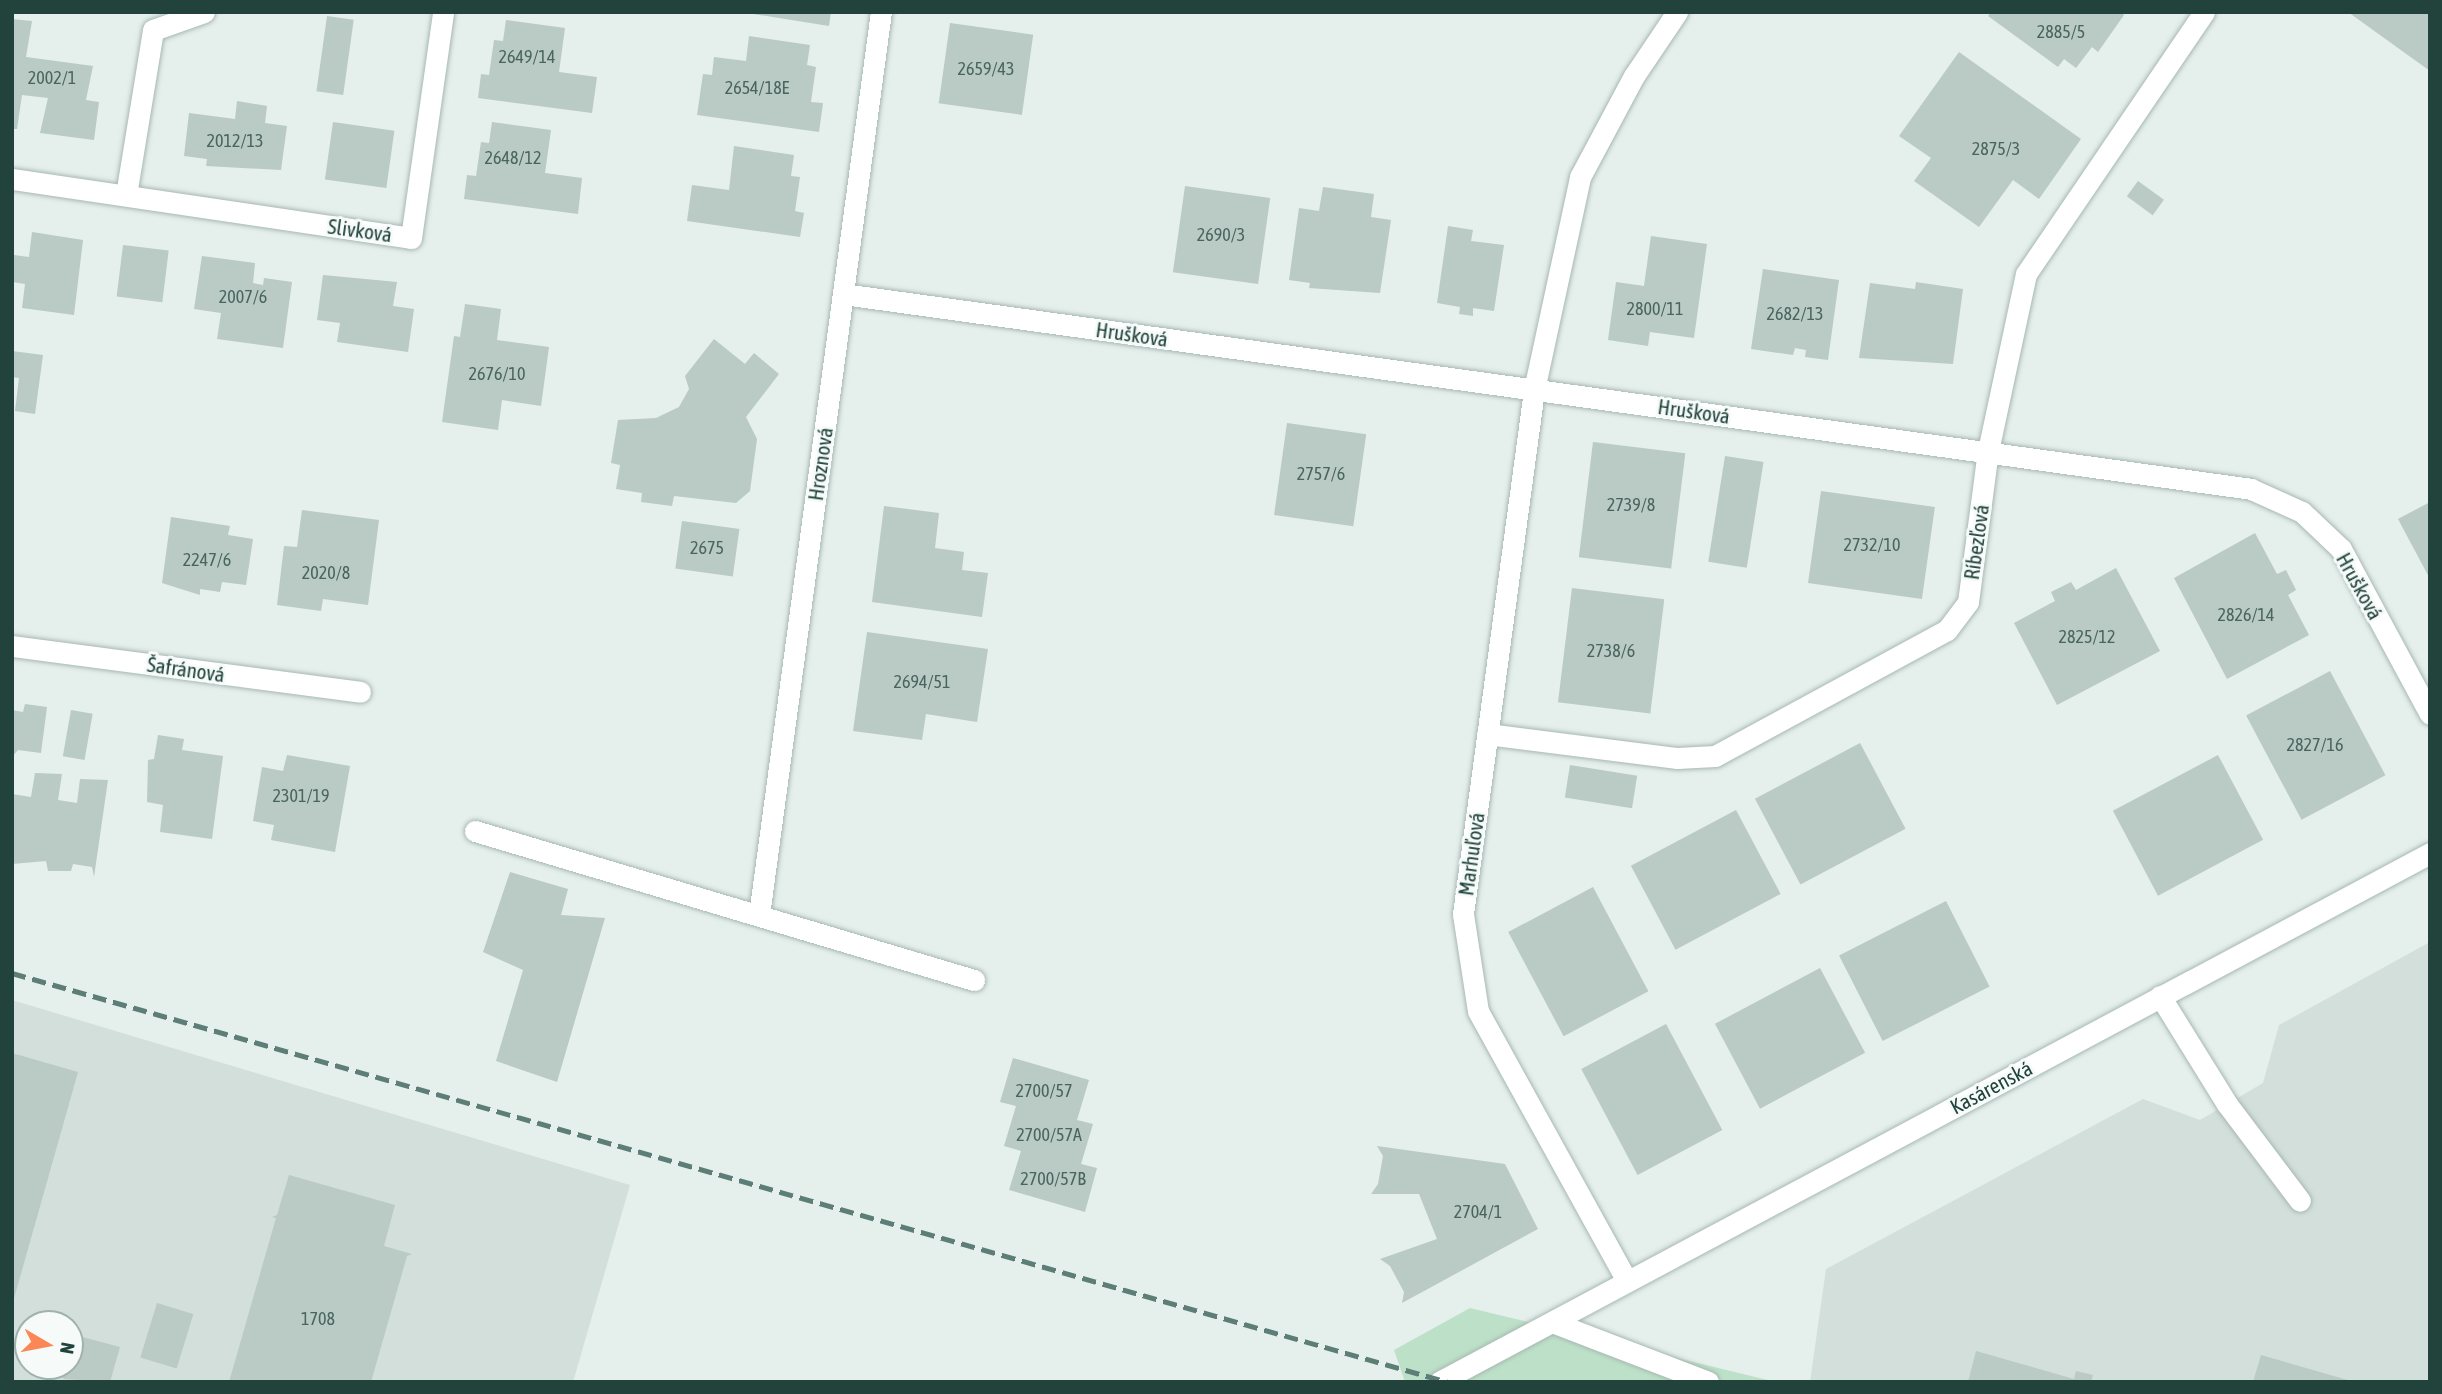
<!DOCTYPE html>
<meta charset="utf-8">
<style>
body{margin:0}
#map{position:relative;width:2442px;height:1394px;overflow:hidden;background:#e5efeb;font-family:"Asap Condensed",sans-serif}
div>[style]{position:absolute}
.built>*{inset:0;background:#d3dfda}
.green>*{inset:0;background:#bde1c8}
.building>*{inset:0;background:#bacac4;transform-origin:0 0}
.roads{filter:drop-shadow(0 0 2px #a7b8b3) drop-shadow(0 0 2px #a7b8b3)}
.lane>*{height:21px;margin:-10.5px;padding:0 10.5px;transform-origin:10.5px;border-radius:10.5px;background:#fff}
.street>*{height:21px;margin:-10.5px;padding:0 10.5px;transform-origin:10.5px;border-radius:10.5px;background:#fff}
.rail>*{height:5px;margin-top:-2.5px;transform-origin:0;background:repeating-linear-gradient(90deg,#5d7e77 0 14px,transparent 0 21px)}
span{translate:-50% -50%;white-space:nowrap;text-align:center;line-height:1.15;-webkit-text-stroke:6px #f6fbf9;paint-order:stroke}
.number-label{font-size:18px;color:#48655e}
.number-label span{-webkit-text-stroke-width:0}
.street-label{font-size:21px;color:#22433c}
.frame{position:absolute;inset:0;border:14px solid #22433c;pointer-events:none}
.north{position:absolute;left:14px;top:1310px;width:70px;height:70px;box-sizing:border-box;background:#f6fbf9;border:2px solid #a1b1ad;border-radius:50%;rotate:100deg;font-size:19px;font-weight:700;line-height:28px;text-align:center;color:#22433c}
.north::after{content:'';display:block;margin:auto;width:24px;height:32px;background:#fb8756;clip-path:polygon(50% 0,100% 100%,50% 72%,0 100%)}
</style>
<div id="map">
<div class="built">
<i style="clip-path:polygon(2430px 942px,2430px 1382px,1810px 1382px,1826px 1269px,2143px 1099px,2200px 1120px,2263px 1083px,2279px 1025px)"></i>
<i style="clip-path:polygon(evenodd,12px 1000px,630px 1185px,573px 1382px,12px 1382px,12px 1000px,28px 1324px,70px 1324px,70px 1366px,28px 1366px,28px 1324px)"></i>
</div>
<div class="green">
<i style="clip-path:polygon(1470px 1308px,1776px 1382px,1405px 1382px,1394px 1350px)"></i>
</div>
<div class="building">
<i style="clip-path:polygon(741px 12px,831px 12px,829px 26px)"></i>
<i style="clip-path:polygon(1991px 12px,2120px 12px,2124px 15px,2098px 52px,2092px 47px,2076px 68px,2064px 59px,2058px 67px,1988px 16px)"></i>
<i style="clip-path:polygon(2348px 12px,2430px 12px,2430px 71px)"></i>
<i style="left:327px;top:16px;width:27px;height:76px;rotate:8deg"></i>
<i style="clip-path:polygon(12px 19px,32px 21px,26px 57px,93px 66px,86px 100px,99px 102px,94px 140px,40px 133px,48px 98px,22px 95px,17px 129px,12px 129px)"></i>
<i style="clip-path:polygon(506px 20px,565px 28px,559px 72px,597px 77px,592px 113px,478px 98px,481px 74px,489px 75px,494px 40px,503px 41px)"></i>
<i style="left:950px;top:23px;width:84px;height:81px;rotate:8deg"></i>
<i style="clip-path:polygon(749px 36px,810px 45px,807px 65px,816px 67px,811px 102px,823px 103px,819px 132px,697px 115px,703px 74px,712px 75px,714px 57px,746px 61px)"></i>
<i style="clip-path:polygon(1959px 52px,2081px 139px,2039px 199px,2013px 180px,1979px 227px,1914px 181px,1931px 158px,1899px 136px)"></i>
<i style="clip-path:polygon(237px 101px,267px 106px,265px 123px,287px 126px,281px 170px,206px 166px,207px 159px,184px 156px,189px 113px,235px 119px)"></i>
<i style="left:333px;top:122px;width:62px;height:58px;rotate:8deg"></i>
<i style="clip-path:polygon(492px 122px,551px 130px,545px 173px,582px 178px,578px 214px,464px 199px,467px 175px,476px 176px,481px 142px,489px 143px)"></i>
<i style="clip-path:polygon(734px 146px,794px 155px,791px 176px,800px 177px,795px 211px,804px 213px,800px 237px,687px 221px,692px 185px,729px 190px)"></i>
<i style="left:2138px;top:181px;width:32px;height:19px;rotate:36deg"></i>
<i style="left:1185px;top:186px;width:86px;height:87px;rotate:8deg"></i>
<i style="clip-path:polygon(1323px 187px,1374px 194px,1371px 217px,1391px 220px,1380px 293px,1309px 288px,1310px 283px,1289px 280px,1299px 208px,1319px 211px)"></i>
<i style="clip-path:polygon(1448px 226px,1473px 230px,1471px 241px,1504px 245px,1494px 311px,1473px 308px,1473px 316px,1459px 314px,1460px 307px,1437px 303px)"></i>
<i style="clip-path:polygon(32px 232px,83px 240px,74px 315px,22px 308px,25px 284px,12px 282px,12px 263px,14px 255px,29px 257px)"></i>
<i style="clip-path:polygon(1651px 236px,1707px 244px,1694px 338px,1650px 332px,1648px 346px,1608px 340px,1616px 282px,1644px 286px)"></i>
<i style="left:123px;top:245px;width:46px;height:52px;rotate:7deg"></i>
<i style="clip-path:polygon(202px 256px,255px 263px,253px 283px,263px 285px,264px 278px,292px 282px,283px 348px,217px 339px,221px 313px,194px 309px)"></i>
<i style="clip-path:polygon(1763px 269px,1839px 280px,1828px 360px,1805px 357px,1806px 350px,1795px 348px,1793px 355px,1751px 349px)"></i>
<i style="clip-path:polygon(323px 275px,397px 282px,393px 306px,414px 309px,408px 352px,337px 342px,340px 323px,317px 320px)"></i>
<i style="clip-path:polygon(1916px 282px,1963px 289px,1953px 364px,1859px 358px,1870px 283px,1915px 289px)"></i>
<i style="clip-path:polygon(465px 304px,501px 309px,497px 340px,549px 347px,541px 406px,502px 400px,498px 430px,442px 422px,454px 336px,460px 337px)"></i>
<i style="clip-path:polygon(714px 339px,745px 364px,754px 353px,779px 374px,746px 417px,757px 439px,750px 491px,736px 503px,674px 496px,672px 506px,641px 502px,642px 493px,616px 489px,620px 465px,611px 463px,618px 420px,656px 418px,679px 407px,689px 389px,685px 376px)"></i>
<i style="clip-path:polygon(12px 351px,43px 355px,35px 414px,15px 411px,19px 378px,12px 377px)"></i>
<i style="left:1287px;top:423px;width:80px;height:93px;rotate:8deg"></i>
<i style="left:1593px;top:442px;width:93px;height:116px;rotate:7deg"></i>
<i style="left:1725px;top:456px;width:39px;height:107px;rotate:9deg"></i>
<i style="left:1821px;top:491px;width:115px;height:93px;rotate:8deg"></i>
<i style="clip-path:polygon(2430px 502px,2430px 579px,2398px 519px)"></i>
<i style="clip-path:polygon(884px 506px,939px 513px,935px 548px,964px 552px,962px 570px,988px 573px,982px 617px,872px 602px)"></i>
<i style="clip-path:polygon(302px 510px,379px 520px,368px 605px,323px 599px,321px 611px,277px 605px,284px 546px,297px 547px)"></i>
<i style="clip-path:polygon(171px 517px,230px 526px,228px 535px,253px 539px,246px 585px,222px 582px,220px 592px,200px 589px,200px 595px,162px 583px)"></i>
<i style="left:682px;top:521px;width:58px;height:48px;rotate:8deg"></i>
<i style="clip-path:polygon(2255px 533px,2277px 574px,2286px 570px,2296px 590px,2288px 595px,2309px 635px,2227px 679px,2174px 578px)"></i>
<i style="clip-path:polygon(2116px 568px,2160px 651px,2057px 705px,2014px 623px,2055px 601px,2051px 592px,2071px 582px,2076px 590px)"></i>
<i style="left:1572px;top:588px;width:93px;height:115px;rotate:7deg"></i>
<i style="clip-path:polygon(867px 632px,988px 649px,977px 722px,926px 714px,922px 740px,853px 731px)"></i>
<i style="left:2330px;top:671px;width:118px;height:95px;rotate:62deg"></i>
<i style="clip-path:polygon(25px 704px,47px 707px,41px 753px,18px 750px,12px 757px,12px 710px,23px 712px)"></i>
<i style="left:71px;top:710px;width:22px;height:47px;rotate:10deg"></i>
<i style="clip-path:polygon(158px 735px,184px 739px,182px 750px,223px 756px,212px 839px,160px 832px,163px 805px,147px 802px,148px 760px,154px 759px)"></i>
<i style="left:1860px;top:743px;width:97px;height:119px;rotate:62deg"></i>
<i style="clip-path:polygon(287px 755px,350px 766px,335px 852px,271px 840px,274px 825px,253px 821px,262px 767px,283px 771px)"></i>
<i style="left:2218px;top:755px;width:96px;height:119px;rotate:62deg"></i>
<i style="left:1570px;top:765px;width:68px;height:33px;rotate:9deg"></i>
<i style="clip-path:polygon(35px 773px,62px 774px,58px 800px,77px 803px,80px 779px,108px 780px,94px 877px,92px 867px,73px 864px,71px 871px,48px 871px,46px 861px,12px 864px,12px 794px,31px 797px)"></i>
<i style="left:1736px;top:810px;width:95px;height:119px;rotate:62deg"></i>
<i style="clip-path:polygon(510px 872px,568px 889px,561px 915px,605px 918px,557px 1082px,496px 1061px,523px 970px,483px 952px)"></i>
<i style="left:1593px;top:887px;width:118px;height:96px;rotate:62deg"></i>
<i style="left:1946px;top:901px;width:96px;height:120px;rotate:63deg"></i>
<i style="left:1820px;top:968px;width:96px;height:119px;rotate:62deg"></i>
<i style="left:1666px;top:1024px;width:120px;height:96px;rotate:62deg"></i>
<i style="clip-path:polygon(12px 1053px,78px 1072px,13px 1302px,12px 1302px)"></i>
<i style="clip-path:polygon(1013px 1058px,1089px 1080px,1077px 1120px,1093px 1124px,1081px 1164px,1097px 1168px,1085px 1212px,1009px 1190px,1021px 1151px,1004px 1146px,1016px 1106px,1000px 1102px)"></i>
<i style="clip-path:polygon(1377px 1146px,1505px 1164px,1538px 1229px,1402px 1303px,1404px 1292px,1390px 1266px,1380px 1259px,1437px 1239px,1419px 1194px,1371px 1194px,1378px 1184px,1383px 1156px)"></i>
<i style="clip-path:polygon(289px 1175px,395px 1205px,384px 1246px,412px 1254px,407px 1256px,371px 1382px,229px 1382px,276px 1218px,272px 1217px,277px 1215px)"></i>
<i style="left:157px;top:1303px;width:38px;height:57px;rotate:17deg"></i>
<i style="clip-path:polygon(75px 1335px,120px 1347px,110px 1382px,63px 1379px)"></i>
<i style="clip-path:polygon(1976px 1351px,2074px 1379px,2076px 1371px,2093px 1375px,2091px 1382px,1968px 1382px)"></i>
<i style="clip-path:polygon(2261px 1355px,2351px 1381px,2351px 1382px,2253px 1382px)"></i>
</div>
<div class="roads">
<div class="lane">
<i style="left:2160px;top:996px;width:127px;rotate:58.2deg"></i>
<i style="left:2227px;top:1104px;width:121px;rotate:53deg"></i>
<i style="left:1439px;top:1382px;width:1123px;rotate:-28.09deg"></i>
</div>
<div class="street">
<i style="left:12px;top:179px;width:403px;rotate:8.4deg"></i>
<i style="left:411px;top:238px;width:228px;rotate:-81.9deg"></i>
<i style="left:126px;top:195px;width:167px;rotate:-80.7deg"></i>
<i style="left:153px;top:30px;width:54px;rotate:-19.4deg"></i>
<i style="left:843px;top:294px;width:1421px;rotate:7.88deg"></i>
<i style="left:2251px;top:489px;width:56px;rotate:24.3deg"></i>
<i style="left:2302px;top:512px;width:54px;rotate:43.5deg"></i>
<i style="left:2341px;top:549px;width:187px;rotate:61.7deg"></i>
<i style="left:12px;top:646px;width:351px;rotate:7.5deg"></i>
<i style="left:1487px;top:734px;width:192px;rotate:7.2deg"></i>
<i style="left:1677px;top:758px;width:38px;rotate:-3deg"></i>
<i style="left:1715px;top:756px;width:264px;rotate:-28.5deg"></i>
<i style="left:1947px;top:630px;width:35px;rotate:-53deg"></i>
<i style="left:1968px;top:602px;width:152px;rotate:-82.5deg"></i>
<i style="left:1988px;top:451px;width:181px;rotate:-77.9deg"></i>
<i style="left:2026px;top:274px;width:317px;rotate:-55.8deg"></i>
<i style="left:475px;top:831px;width:521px;rotate:16.63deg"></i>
<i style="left:759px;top:915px;width:911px;rotate:-82.31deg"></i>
<i style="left:1627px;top:1281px;width:308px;rotate:-118.9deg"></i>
<i style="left:1478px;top:1011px;width:98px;rotate:-98.8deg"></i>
<i style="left:1463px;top:914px;width:529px;rotate:-82.28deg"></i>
<i style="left:1534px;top:390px;width:218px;rotate:-77.8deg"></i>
<i style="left:1580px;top:177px;width:115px;rotate:-61.9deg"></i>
<i style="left:1634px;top:76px;width:77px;rotate:-56.1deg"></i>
<i style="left:1552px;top:1322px;width:167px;rotate:21deg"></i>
</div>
</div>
<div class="rail">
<i style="left:12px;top:973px;width:1493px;rotate:15.9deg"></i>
</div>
<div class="number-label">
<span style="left:2061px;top:32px">2885/5</span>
<span style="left:527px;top:57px">2649/14</span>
<span style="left:986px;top:69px">2659/43</span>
<span style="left:52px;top:78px">2002/1</span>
<span style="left:757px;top:88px">2654/18E</span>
<span style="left:235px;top:141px">2012/13</span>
<span style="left:1996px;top:149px">2875/3</span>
<span style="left:513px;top:158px">2648/12</span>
<span style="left:1221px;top:235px">2690/3</span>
<span style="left:243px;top:297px">2007/6</span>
<span style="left:1655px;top:309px">2800/11</span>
<span style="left:1795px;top:314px">2682/13</span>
<span style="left:497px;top:374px">2676/10</span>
<span style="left:1321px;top:474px">2757/6</span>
<span style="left:1631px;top:505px">2739/8</span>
<span style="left:1872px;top:545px">2732/10</span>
<span style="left:707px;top:548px">2675</span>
<span style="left:207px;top:560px">2247/6</span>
<span style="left:326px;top:573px">2020/8</span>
<span style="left:2246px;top:615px">2826/14</span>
<span style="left:2087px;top:637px">2825/12</span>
<span style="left:1611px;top:651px">2738/6</span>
<span style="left:922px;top:682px">2694/51</span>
<span style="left:2315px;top:745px">2827/16</span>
<span style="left:301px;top:796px">2301/19</span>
<span style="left:1044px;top:1091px">2700/57</span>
<span style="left:1049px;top:1135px">2700/57A</span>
<span style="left:1053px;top:1179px">2700/57B</span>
<span style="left:1478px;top:1212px">2704/1</span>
<span style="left:318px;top:1319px">1708</span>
</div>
<div class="street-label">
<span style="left:360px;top:230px;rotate:8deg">Slivková</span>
<span style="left:1132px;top:334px;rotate:8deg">Hrušková</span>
<span style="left:1694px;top:411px;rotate:8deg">Hrušková</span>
<span style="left:820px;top:464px;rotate:-82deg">Hroznová</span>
<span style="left:1976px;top:542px;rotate:-82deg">Ríbezľová</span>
<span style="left:2360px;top:586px;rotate:61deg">Hrušková</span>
<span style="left:186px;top:669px;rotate:8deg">Šafránová</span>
<span style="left:1471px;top:854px;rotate:-82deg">Marhuľová</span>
<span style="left:1991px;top:1087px;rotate:-28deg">Kasárenská</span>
</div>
<div class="frame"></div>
<div class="north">N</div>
</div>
